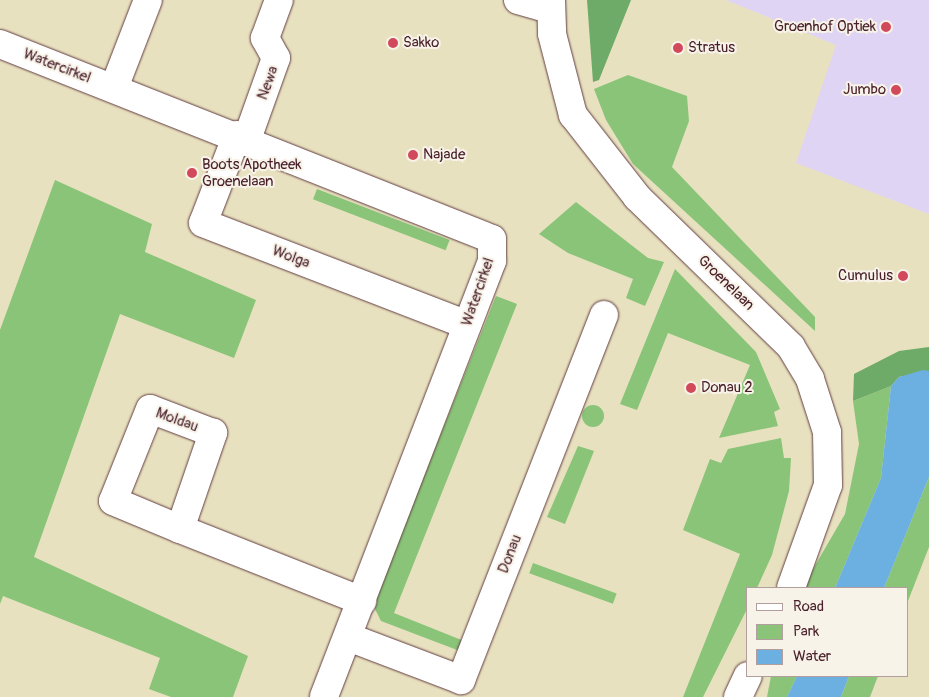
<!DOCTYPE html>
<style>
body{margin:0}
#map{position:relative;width:929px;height:697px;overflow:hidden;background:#e8e1bf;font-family:Pangolin,sans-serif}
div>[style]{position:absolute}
.built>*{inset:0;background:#e0d4f4}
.green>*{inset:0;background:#89c478;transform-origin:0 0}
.round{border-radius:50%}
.forest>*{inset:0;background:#6eaa68}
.water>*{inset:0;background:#6cb0e1}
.roads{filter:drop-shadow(0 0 1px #623c41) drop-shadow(0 0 1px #623c41)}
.minor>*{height:28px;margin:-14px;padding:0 14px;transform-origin:14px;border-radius:14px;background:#fff}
.dots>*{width:14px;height:14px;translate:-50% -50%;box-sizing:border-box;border:2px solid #f7f3e8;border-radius:50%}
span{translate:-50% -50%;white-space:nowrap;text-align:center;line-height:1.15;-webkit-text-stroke:4px #f7f3e8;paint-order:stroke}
.poi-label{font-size:15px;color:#4a1f2b}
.right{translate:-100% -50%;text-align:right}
.left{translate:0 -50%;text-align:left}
.street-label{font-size:15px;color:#4a1f2b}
.legend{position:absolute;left:746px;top:587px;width:162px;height:90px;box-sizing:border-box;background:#f7f3e8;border:1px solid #b29e9c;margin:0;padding:6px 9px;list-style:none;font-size:15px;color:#4a1f2b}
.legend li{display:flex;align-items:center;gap:10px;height:25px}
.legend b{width:25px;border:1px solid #b29e9c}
</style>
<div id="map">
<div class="built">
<i style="clip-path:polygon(726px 0,929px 0,929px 214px,796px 163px,836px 45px)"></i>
</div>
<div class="green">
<i style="clip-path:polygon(628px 75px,687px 96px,689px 121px,672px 167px,815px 317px,815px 331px,633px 164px,606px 120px,594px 89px)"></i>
<i style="clip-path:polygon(55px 180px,152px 224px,145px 252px,256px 300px,234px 358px,120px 314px,34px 557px,248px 656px,233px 697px,171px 697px,149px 689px,160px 658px,3px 596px,0 604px,0 330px)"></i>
<i style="left:317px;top:189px;width:142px;height:11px;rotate:21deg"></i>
<i style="clip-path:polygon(576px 202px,648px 258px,664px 262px,645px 306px,626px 298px,633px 279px,568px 253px,539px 234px)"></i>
<i style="clip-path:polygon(675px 269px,756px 352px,780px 409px,774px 412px,778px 426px,719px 438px,750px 365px,668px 333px,637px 410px,620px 404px)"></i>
<i style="clip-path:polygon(496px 296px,517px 304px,394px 613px,469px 643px,465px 653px,381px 621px,375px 609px,376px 596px)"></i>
<i style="clip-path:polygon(891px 386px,881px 478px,835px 588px,794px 588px,813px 569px,845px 514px,859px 444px,853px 401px)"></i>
<i class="round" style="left:582px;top:405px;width:22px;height:22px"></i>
<i style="clip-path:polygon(781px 438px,784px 458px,791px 458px,789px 491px,772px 555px,757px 588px,748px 588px,748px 607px,703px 697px,683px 697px,740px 554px,683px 530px,710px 459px,721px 463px,728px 449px)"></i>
<i style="clip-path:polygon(578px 446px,594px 451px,565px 524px,547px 517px)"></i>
<i style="clip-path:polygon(929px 477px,929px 547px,908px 601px,908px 588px,884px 588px)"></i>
<i style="left:533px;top:563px;width:89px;height:11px;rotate:20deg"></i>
<i style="clip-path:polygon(771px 676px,797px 676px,787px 697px,767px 697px)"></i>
<i style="clip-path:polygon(849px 676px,878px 676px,870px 697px,841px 697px)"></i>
</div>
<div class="forest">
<i style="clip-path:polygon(587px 0,631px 0,599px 80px,593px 82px)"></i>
<i style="clip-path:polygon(929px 347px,929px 371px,899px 377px,891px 386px,853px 401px,854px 374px,899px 351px)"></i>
</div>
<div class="water">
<i style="clip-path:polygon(923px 370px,929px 371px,929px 477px,884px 588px,835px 588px,881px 478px,891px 386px,899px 377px)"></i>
<i style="clip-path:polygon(797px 676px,849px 676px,841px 697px,787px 697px)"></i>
</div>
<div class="roads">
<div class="minor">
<i style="left:518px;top:0;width:33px;rotate:16deg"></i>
<i style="left:551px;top:0;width:34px;rotate:88deg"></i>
<i style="left:552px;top:34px;width:84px;rotate:75.5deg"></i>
<i style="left:573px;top:115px;width:104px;rotate:52deg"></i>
<i style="left:637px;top:197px;width:215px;rotate:44.2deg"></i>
<i style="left:791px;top:347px;width:37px;rotate:59deg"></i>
<i style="left:810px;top:379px;width:56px;rotate:72.2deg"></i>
<i style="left:827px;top:432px;width:53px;rotate:88.9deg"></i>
<i style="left:828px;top:485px;width:109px;rotate:109.8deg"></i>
<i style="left:0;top:44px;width:529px;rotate:21.62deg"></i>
<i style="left:492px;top:239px;width:22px;rotate:90deg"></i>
<i style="left:492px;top:261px;width:467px;rotate:111.1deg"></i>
<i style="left:114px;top:88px;width:94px;rotate:-68.9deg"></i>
<i style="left:237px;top:135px;width:94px;rotate:111.1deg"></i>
<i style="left:203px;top:223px;width:283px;rotate:21.1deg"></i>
<i style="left:247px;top:139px;width:86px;rotate:-70.3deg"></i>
<i style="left:276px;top:58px;width:23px;rotate:-119deg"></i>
<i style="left:265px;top:38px;width:40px;rotate:-69.8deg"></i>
<i style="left:180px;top:529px;width:102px;rotate:-71deg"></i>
<i style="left:213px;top:433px;width:67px;rotate:-159.1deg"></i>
<i style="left:150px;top:409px;width:99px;rotate:111.9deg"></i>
<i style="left:113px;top:501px;width:73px;rotate:22.7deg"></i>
<i style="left:180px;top:529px;width:196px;rotate:21.6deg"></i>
<i style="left:348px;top:637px;width:121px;rotate:20.8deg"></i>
<i style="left:461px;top:680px;width:392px;rotate:-68.6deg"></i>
<i style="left:738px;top:697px;width:23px;rotate:-65deg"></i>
</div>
</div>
<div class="dots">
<i style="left:886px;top:27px;background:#d1495b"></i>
<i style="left:393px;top:43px;background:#d1495b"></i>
<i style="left:678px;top:48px;background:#d1495b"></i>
<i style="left:896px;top:90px;background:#d1495b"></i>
<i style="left:413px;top:155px;background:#d1495b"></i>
<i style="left:192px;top:173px;background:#d1495b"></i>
<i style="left:903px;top:276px;background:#d1495b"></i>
<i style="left:691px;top:388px;background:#d1495b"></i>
</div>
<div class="poi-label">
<span class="right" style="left:876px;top:27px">Groenhof Optiek</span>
<span class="left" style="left:403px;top:43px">Sakko</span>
<span class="left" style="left:688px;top:48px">Stratus</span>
<span class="right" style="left:886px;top:90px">Jumbo</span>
<span class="left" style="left:423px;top:155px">Najade</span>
<span class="left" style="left:202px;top:173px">Boots Apotheek<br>Groenelaan</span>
<span class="right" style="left:893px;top:276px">Cumulus</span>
<span class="left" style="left:701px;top:388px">Donau 2</span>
</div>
<div class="street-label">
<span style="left:57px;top:66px;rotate:21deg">Watercirkel</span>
<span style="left:268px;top:83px;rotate:-70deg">Newa</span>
<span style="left:291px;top:257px;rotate:21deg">Wolga</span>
<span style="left:726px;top:283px;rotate:44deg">Groenelaan</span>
<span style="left:478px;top:292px;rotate:-71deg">Watercirkel</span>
<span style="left:177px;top:420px;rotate:20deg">Moldau</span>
<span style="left:510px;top:554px;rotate:-69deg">Donau</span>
</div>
<ul class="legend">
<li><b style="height:6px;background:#fff"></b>Road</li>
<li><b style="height:14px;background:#89c478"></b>Park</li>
<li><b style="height:14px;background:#6cb0e1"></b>Water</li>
</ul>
</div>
